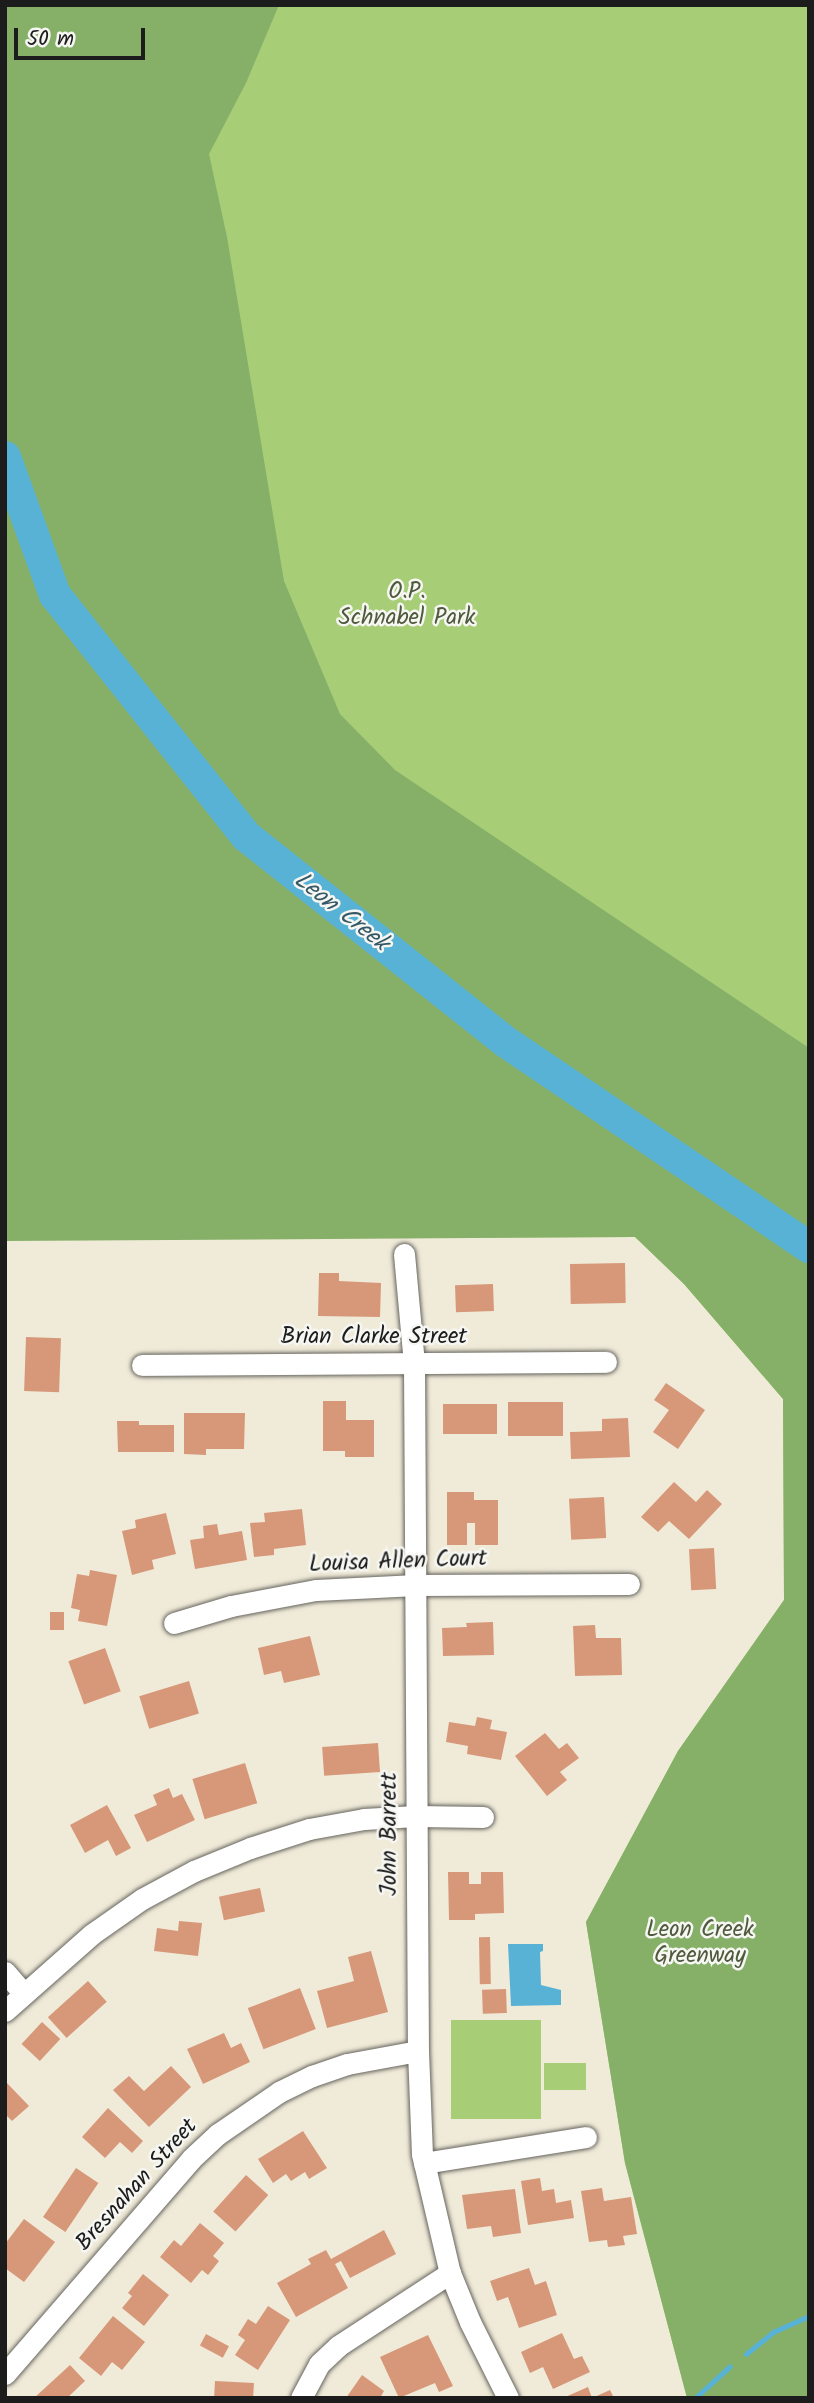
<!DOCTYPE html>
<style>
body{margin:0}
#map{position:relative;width:814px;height:2403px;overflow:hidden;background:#f0ebd9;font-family:Kalam,sans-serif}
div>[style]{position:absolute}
.green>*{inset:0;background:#a8cd77;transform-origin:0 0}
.forest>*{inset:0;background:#86b068}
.water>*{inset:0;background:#58b2d6}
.stream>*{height:5px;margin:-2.5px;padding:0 2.5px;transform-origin:2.5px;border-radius:2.5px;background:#58b2d6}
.river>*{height:32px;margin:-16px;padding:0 16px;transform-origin:16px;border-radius:16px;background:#58b2d6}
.building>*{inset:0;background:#d79779;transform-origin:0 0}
.roads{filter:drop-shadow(0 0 2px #66645e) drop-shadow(0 0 2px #66645e)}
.street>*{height:21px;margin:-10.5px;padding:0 10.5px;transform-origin:10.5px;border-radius:10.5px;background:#fff}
span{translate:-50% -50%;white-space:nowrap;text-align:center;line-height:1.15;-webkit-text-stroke:5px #f6f6f2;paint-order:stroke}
.park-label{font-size:23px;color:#4d5a3c}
.street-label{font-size:23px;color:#1c1c1c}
.water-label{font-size:24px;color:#345866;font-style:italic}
.frame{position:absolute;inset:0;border:7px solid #1c1c1c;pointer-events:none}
.scale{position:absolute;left:14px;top:28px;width:131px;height:32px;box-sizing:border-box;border:4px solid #1c1c1c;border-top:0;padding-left:9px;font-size:21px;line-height:24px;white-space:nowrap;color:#1c1c1c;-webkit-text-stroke:5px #f6f6f2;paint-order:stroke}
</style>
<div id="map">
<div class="green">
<i style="clip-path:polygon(5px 5px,809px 5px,809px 2398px,687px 2398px,625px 2163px,586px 1922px,678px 1751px,784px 1600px,783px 1399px,684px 1284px,635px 1237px,5px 1239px)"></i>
<i style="left:451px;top:2020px;width:90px;height:99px"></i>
<i style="left:586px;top:2063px;width:27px;height:42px;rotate:90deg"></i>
</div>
<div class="forest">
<i style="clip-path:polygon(5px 5px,279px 5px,246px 83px,209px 154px,227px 237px,284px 581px,340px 714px,395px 770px,809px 1048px,809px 2398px,687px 2398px,625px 2163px,586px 1922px,678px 1751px,784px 1600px,783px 1399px,684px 1284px,635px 1237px,5px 1241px)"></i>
</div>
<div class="water">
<i style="clip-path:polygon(508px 1944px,543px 1944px,543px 1951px,540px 1952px,541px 1985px,561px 1990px,561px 2005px,511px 2006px)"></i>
</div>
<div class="stream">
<i style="left:746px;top:2354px;width:35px;rotate:-39deg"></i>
<i style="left:773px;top:2332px;width:39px;rotate:-24deg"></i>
<i style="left:695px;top:2398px;width:47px;rotate:-42.4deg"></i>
</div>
<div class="river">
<i style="left:5px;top:457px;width:147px;rotate:70.1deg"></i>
<i style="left:55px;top:595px;width:308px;rotate:51.6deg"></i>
<i style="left:246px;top:836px;width:332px;rotate:38.4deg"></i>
<i style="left:506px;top:1042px;width:366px;rotate:34.1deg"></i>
</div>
<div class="building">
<i style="left:625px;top:1263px;width:40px;height:55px;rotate:89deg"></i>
<i style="clip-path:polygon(319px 1273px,339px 1273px,339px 1281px,381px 1283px,380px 1317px,318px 1316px)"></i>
<i style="left:493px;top:1284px;width:27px;height:38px;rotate:88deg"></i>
<i style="left:26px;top:1337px;width:35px;height:54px;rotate:2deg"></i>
<i style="clip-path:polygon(666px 1383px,705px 1410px,678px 1449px,653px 1432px,669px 1410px,654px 1400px)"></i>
<i style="clip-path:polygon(323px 1401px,346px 1401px,346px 1420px,374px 1420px,374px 1457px,345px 1457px,345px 1451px,323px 1451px)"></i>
<i style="left:563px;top:1402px;width:34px;height:55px;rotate:90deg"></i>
<i style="left:443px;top:1404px;width:54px;height:30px"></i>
<i style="clip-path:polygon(184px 1413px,245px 1413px,244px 1449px,206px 1449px,206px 1455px,184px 1454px)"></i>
<i style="clip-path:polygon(628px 1418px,630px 1457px,571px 1459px,570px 1432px,602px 1431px,602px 1419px)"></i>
<i style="clip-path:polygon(117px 1421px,139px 1421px,139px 1425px,174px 1425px,174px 1452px,118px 1452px)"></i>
<i style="clip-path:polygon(674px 1482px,696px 1502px,707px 1490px,722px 1504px,689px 1539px,669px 1521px,658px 1532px,641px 1517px)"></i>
<i style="clip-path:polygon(447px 1492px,474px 1492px,474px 1500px,498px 1500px,498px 1545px,475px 1545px,475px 1523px,467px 1523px,467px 1545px,447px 1545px)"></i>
<i style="left:604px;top:1497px;width:41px;height:35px;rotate:87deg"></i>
<i style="clip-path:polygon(302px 1509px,306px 1545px,274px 1549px,274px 1555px,254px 1557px,250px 1523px,265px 1522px,264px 1513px)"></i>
<i style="clip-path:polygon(166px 1513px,176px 1554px,152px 1560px,154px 1569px,132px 1575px,122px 1531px,136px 1528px,135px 1520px)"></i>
<i style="clip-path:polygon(217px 1524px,219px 1535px,242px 1531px,247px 1560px,195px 1569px,190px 1540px,204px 1538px,203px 1526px)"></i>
<i style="left:714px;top:1548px;width:41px;height:25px;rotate:87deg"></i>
<i style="clip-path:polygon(90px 1570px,117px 1575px,107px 1626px,78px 1621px,80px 1610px,71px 1608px,77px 1574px,89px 1576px)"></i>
<i style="left:50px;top:1612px;width:14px;height:18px"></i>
<i style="clip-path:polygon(493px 1622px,494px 1655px,443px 1656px,442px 1628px,467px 1627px,466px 1623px)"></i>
<i style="clip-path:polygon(595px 1625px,596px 1638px,621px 1638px,622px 1675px,575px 1676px,573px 1626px)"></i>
<i style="clip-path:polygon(310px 1636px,320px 1675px,284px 1683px,281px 1671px,264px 1675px,258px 1648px)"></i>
<i style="left:105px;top:1648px;width:46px;height:39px;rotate:70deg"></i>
<i style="left:189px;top:1681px;width:34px;height:52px;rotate:73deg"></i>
<i style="clip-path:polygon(477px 1717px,492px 1720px,490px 1729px,507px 1732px,501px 1760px,467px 1754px,468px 1746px,446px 1742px,449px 1722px,475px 1726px)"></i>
<i style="clip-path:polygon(545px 1733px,559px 1749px,567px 1743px,579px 1758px,560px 1772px,567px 1780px,547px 1796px,515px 1756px)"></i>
<i style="left:378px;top:1743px;width:29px;height:56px;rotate:86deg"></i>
<i style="left:245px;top:1763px;width:42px;height:55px;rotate:73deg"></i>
<i style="clip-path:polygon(169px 1788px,173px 1798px,182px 1794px,195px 1820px,147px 1842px,134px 1815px,157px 1805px,153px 1795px)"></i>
<i style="clip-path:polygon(107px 1805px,131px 1848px,116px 1856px,108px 1840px,85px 1853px,70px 1825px)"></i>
<i style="clip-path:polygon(448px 1872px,469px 1872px,469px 1884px,481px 1884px,481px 1872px,503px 1872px,504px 1913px,475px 1914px,475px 1920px,449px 1920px)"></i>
<i style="left:260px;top:1888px;width:24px;height:42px;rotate:78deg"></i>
<i style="clip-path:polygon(179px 1921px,202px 1923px,198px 1956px,154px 1951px,157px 1928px,178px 1931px)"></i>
<i style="left:490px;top:1937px;width:47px;height:11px;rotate:89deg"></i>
<i style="clip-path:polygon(371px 1951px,388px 2012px,327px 2028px,317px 1991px,354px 1981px,348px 1957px)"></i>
<i style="left:88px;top:1981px;width:28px;height:54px;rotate:48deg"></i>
<i style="left:300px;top:1988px;width:44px;height:56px;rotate:69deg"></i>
<i style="left:506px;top:1989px;width:24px;height:24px;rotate:88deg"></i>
<i style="left:42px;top:2022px;width:25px;height:30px;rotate:43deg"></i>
<i style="clip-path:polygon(224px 2033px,231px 2048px,241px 2043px,250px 2062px,203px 2084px,187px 2049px)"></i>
<i style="clip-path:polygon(171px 2066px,191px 2087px,149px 2127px,113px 2090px,129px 2076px,144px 2091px)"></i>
<i style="clip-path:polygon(5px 2081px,29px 2106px,12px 2121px,5px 2114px)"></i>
<i style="clip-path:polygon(108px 2108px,143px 2141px,132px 2153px,120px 2142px,105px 2158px,82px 2137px)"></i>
<i style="clip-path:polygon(303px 2131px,327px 2168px,309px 2179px,305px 2172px,291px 2181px,286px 2174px,273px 2183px,258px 2159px)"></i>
<i style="left:76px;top:2168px;width:27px;height:59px;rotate:34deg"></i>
<i style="left:246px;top:2175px;width:30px;height:49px;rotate:42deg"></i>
<i style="clip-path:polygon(540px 2178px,542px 2191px,554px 2189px,556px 2203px,571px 2200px,574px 2218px,528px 2225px,521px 2181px)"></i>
<i style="clip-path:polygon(602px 2188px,604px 2201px,631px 2197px,637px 2234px,623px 2236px,625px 2245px,608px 2247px,607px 2240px,589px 2242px,581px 2191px)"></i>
<i style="clip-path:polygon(515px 2189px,521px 2233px,493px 2237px,491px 2226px,467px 2229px,462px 2195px)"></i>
<i style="clip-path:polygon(24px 2219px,55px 2242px,24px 2282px,5px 2268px,5px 2244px)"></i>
<i style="clip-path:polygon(200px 2223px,224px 2243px,213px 2256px,219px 2261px,208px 2275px,202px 2270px,191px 2283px,160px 2257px,174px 2240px,181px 2246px)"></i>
<i style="clip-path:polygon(384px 2230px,396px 2254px,350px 2278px,341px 2261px,335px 2264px,348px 2288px,296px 2317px,277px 2283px,311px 2264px,308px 2259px,326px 2250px,331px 2259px)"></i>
<i style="clip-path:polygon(529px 2268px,535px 2285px,546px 2281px,557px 2315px,519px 2328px,508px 2297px,497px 2301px,490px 2281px)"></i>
<i style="clip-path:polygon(143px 2274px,169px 2295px,144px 2326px,122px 2308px,132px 2296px,128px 2293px)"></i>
<i style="clip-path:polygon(268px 2306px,290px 2320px,258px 2370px,235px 2355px,245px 2340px,238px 2335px,248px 2319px,256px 2324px)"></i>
<i style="clip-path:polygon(113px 2316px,145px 2342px,122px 2370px,112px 2362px,101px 2376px,79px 2358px)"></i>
<i style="clip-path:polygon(562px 2333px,574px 2359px,582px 2356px,590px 2372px,553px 2389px,543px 2367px,530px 2373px,521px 2352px)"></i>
<i style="left:206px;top:2334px;width:26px;height:13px;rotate:28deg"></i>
<i style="clip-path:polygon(428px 2335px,453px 2386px,439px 2392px,435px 2383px,399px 2398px,380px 2357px)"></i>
<i style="clip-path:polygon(70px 2365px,85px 2381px,67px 2398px,34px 2398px)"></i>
<i style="clip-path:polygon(362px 2375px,384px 2391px,380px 2398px,346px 2398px)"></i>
<i style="left:215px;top:2381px;width:39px;height:17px;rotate:3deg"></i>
<i style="clip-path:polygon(588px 2387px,592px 2398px,563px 2398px)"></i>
<i style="clip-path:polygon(610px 2390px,614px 2398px,592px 2398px)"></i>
</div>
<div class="roads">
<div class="street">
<i style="left:404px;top:1254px;width:109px;rotate:84.8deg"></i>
<i style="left:414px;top:1363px;width:688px;rotate:89.67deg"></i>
<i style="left:418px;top:2051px;width:103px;rotate:87.8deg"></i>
<i style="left:422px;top:2154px;width:122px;rotate:76.8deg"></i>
<i style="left:450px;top:2273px;width:53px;rotate:67.8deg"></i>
<i style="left:470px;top:2322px;width:85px;rotate:63.4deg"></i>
<i style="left:142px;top:1365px;width:464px;rotate:-0.4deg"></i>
<i style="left:174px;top:1623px;width:59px;rotate:-16.6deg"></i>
<i style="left:231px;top:1606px;width:86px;rotate:-10.7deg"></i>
<i style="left:316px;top:1590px;width:100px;rotate:-2.9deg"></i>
<i style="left:416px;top:1585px;width:213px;rotate:-0.3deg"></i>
<i style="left:5px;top:1972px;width:28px;rotate:49deg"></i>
<i style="left:5px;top:2011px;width:116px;rotate:-41.5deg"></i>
<i style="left:92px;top:1934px;width:61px;rotate:-35deg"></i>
<i style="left:142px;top:1899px;width:59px;rotate:-28.3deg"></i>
<i style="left:194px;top:1871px;width:61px;rotate:-22.3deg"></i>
<i style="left:250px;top:1848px;width:62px;rotate:-17.9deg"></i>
<i style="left:309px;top:1829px;width:56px;rotate:-10.3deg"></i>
<i style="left:364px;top:1819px;width:52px;rotate:-3.3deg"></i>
<i style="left:416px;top:1816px;width:67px;rotate:0.9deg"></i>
<i style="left:424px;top:2163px;width:164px;rotate:-9.1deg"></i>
<i style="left:5px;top:2374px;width:284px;rotate:-49.1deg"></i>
<i style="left:191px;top:2159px;width:37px;rotate:-43deg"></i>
<i style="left:218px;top:2134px;width:74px;rotate:-34.5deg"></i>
<i style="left:279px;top:2092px;width:37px;rotate:-26deg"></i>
<i style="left:312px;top:2076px;width:37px;rotate:-19deg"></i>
<i style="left:347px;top:2064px;width:72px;rotate:-10.4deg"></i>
<i style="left:301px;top:2398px;width:38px;rotate:-62deg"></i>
<i style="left:319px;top:2364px;width:26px;rotate:-43deg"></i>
<i style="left:338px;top:2346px;width:134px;rotate:-33.1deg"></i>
</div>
</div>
<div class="park-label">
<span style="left:407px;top:605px">O.P.<br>Schnabel Park</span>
<span style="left:700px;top:1943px">Leon Creek<br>Greenway</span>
</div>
<div class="street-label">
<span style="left:374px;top:1337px">Brian Clarke Street</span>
<span style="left:398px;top:1562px;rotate:-2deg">Louisa Allen Court</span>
<span style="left:390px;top:1834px;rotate:-90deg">John Barrett</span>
<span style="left:137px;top:2185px;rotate:-48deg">Bresnahan Street</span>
</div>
<div class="water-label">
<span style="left:341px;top:912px;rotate:38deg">Leon Creek</span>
</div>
<div class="frame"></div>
<div class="scale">50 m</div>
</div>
